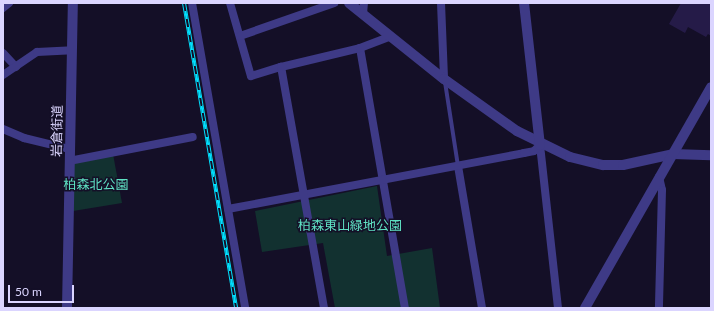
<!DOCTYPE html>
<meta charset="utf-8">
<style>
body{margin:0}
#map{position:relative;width:714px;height:311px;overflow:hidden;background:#140f27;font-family:Lato,"Noto Sans JP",sans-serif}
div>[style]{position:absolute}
.green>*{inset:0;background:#123130}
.building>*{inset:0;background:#251b48}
.service>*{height:4px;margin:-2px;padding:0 2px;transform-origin:2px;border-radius:2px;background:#3e3a86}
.minor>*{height:8px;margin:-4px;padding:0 4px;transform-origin:4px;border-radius:4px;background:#3e3a86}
.tertiary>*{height:10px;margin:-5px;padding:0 5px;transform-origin:5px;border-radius:5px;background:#3e3a86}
.rail>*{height:4px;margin-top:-2px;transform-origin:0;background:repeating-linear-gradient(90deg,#140f27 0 8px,#01e1ff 0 16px);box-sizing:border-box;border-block:1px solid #01e1ff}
span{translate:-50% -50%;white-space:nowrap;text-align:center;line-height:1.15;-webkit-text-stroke:3px #140f27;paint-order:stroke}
.street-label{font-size:13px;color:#dbd5ff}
.park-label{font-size:13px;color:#5fe1c3}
.frame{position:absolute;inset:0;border:4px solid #dbd5ff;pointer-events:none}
.scale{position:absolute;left:8px;top:285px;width:66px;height:18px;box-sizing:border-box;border:2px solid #dbd5ff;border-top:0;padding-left:5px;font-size:12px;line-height:14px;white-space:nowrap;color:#dbd5ff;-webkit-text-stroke:3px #140f27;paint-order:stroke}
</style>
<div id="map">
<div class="green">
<i style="clip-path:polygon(113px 154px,122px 203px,73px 211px,73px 164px)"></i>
<i style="clip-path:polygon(377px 186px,387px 256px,432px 248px,440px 308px,335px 308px,323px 243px,262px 252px,255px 211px)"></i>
</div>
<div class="building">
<i style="clip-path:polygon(681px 3px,711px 3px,711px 36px,708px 34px,706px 37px,688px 27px,685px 33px,669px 24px)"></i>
</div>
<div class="service">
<i style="left:445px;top:82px;width:85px;rotate:81.2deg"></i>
</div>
<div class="minor">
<i style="left:192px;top:3px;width:310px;rotate:80.1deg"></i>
<i style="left:230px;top:3px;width:76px;rotate:74deg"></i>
<i style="left:251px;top:76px;width:31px;rotate:-17deg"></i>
<i style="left:441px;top:3px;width:76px;rotate:87.7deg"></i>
<i style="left:3px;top:8px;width:8px;rotate:-40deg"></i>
<i style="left:363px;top:14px;width:11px;rotate:-85deg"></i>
<i style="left:240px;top:36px;width:100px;rotate:-19.3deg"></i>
<i style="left:360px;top:48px;width:264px;rotate:80.2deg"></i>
<i style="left:3px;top:53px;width:19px;rotate:47deg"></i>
<i style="left:3px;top:75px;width:41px;rotate:-34.1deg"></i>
<i style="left:37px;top:52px;width:35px;rotate:-3deg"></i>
<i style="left:3px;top:129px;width:23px;rotate:23deg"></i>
<i style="left:24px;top:138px;width:46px;rotate:13.7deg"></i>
<i style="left:540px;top:145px;width:164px;rotate:83.7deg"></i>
<i style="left:69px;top:161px;width:126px;rotate:-11deg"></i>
<i style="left:458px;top:166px;width:144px;rotate:80.4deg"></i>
<i style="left:659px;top:177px;width:13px;rotate:77deg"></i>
<i style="left:662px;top:190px;width:118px;rotate:91.5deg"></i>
<i style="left:228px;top:209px;width:301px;rotate:-10.7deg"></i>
<i style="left:524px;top:153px;width:10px;rotate:-11deg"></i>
<i style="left:534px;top:151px;width:8px;rotate:-45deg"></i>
<i style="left:324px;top:308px;width:245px;rotate:-100.1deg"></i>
<i style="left:281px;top:67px;width:81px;rotate:-13.5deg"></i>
<i style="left:360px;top:48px;width:33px;rotate:-21deg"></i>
</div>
<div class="tertiary">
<i style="left:349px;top:3px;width:122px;rotate:38.7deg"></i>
<i style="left:444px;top:79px;width:90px;rotate:35.5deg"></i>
<i style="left:517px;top:131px;width:59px;rotate:26.1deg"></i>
<i style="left:570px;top:157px;width:34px;rotate:14deg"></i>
<i style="left:603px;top:165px;width:20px"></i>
<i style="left:623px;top:165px;width:51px;rotate:-12.4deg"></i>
<i style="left:673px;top:154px;width:38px;rotate:2deg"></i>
<i style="left:524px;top:3px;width:143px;rotate:83.6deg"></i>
<i style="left:67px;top:308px;width:305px;rotate:-88.9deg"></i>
<i style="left:585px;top:308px;width:254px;rotate:-60.3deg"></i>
</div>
<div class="rail">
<i style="left:184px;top:3px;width:309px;rotate:80.3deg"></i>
</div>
<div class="street-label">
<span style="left:57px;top:131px;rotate:-89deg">岩倉街道</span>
</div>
<div class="park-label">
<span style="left:96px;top:184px">柏森北公園</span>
<span style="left:350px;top:225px">柏森東山緑地公園</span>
</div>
<div class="frame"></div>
<div class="scale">50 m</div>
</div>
